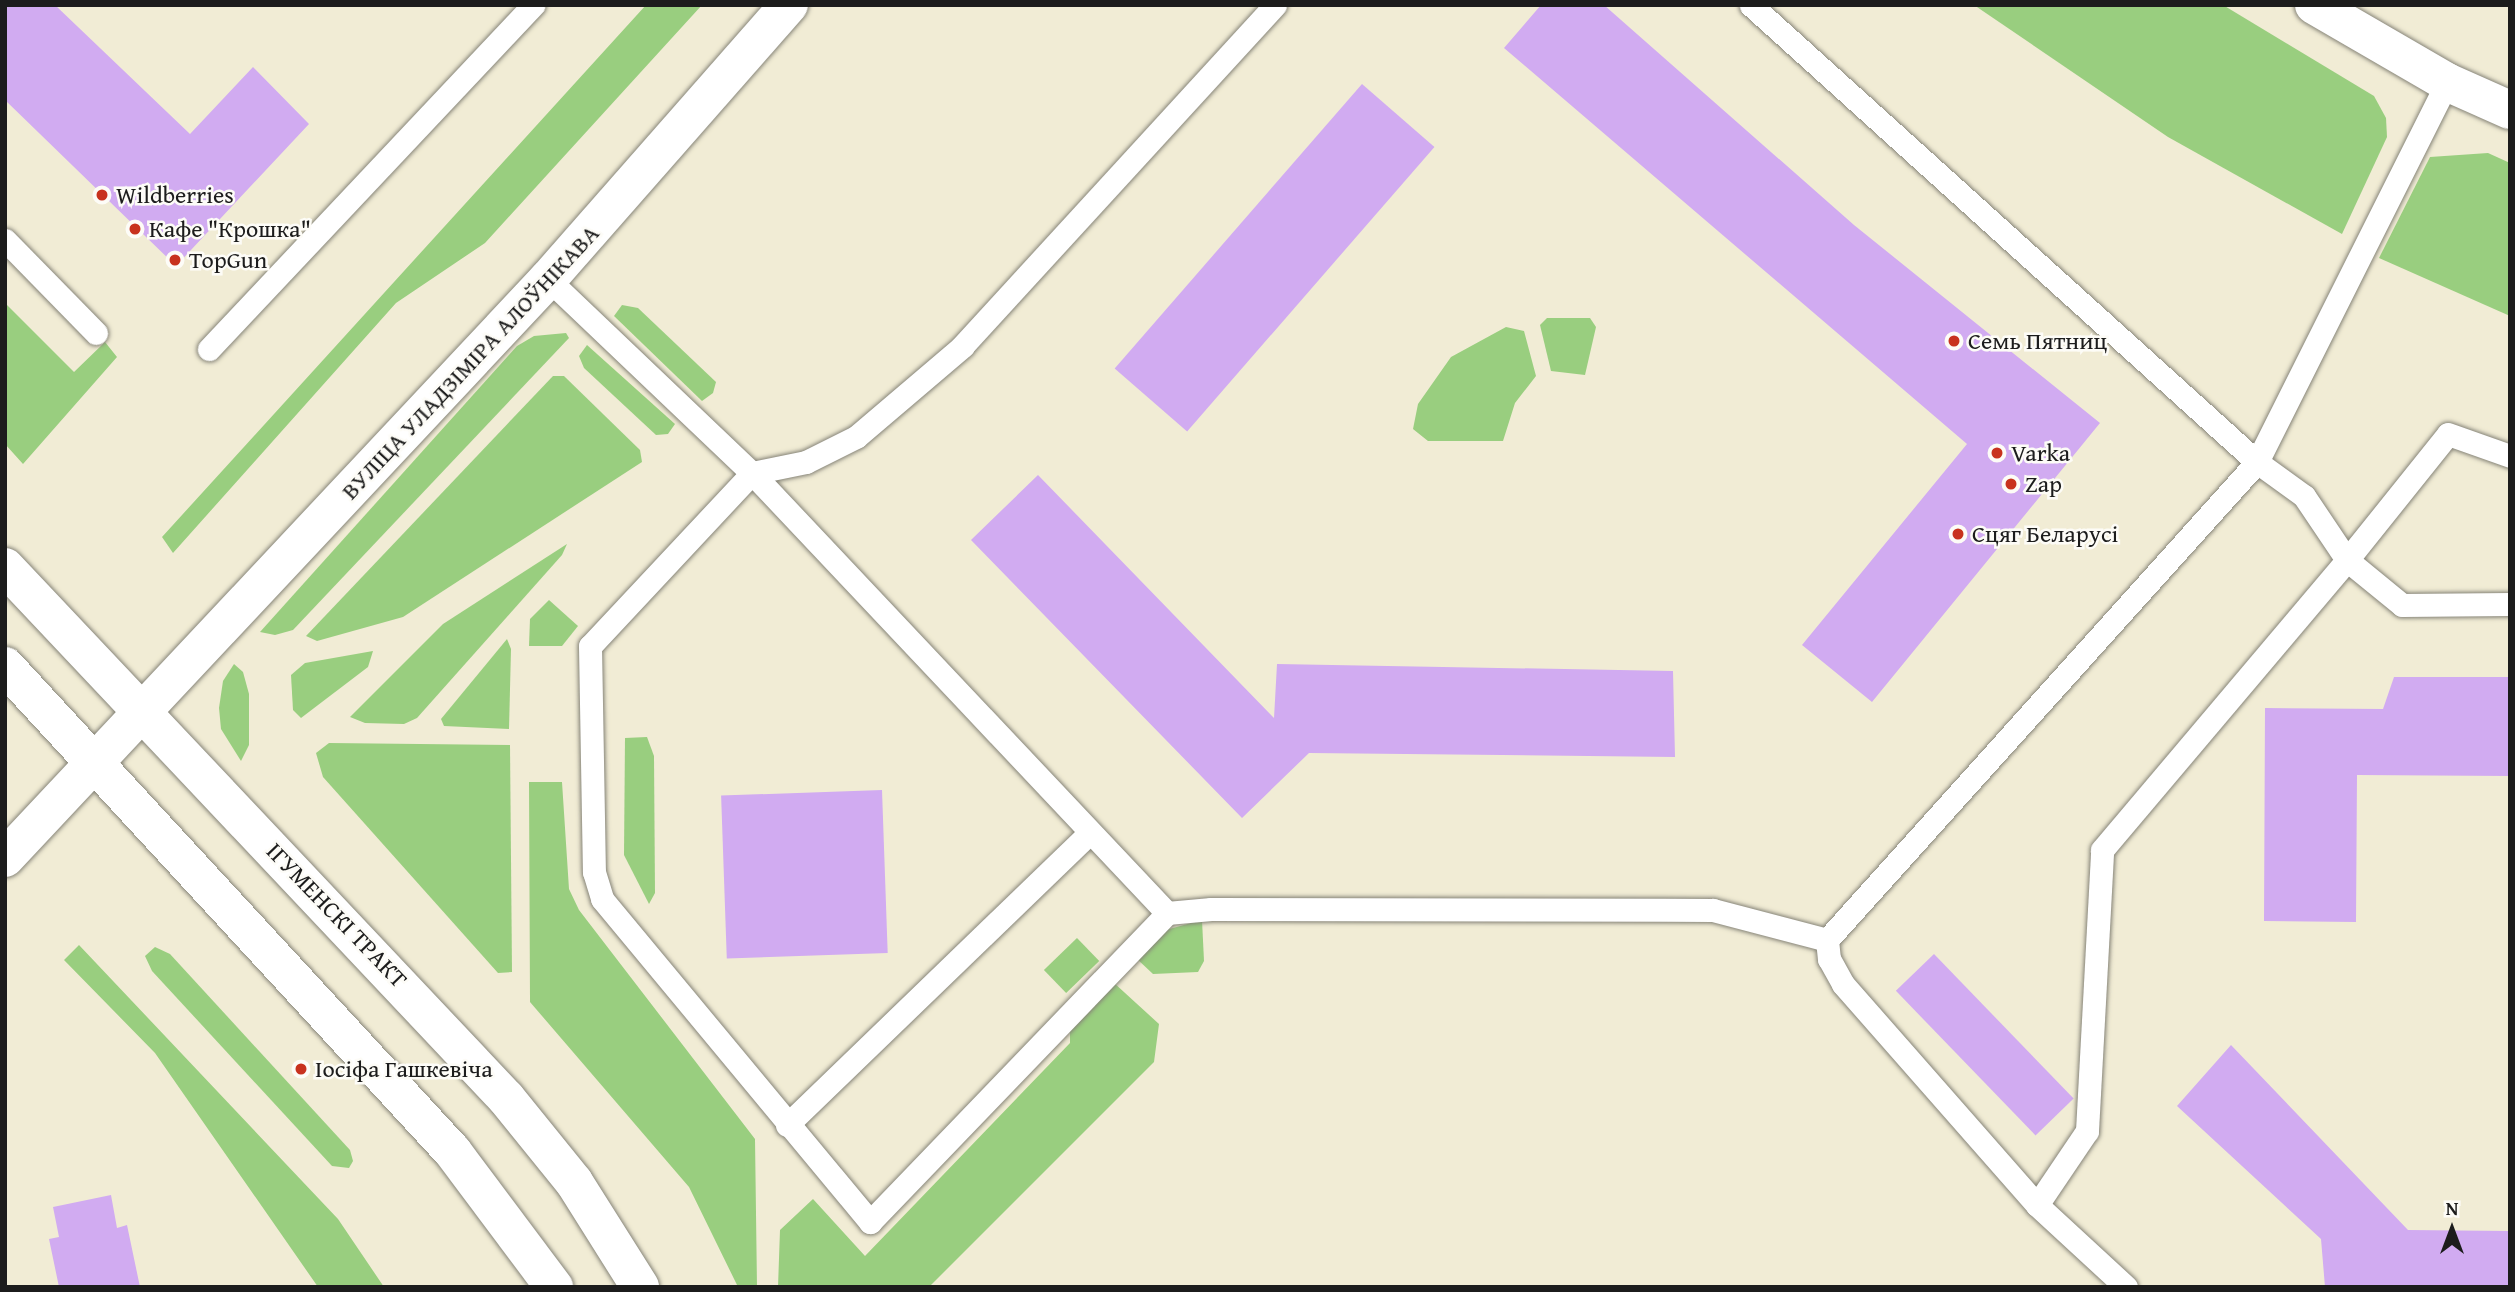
<!DOCTYPE html>
<meta charset="utf-8">
<style>
body{margin:0}
#map{position:relative;width:2515px;height:1292px;overflow:hidden;background:#f1ecd5;font-family:"Gentium Book Plus",serif}
div>[style]{position:absolute}
.green>*{inset:0;background:#99ce7f;transform-origin:0 0}
.building>*{inset:0;background:#d1abf1;transform-origin:0 0}
.roads{filter:drop-shadow(0 0 2px #868478) drop-shadow(0 0 2px #868478)}
.lane>*{height:23px;margin:-11.5px;padding:0 11.5px;transform-origin:11.5px;border-radius:11.5px;background:#fff}
.secondary>*{height:38px;margin:-19px;padding:0 19px;transform-origin:19px;border-radius:19px;background:#fff}
.primary>*{height:38px;margin:-19px;padding:0 19px;transform-origin:19px;border-radius:19px;background:#fff}
.dots>*{width:19px;height:19px;translate:-50% -50%;box-sizing:border-box;border:4px solid #fdfcf7;border-radius:50%}
span{translate:-50% -50%;white-space:nowrap;text-align:center;line-height:1.15;-webkit-text-stroke:5px #fdfcf7;paint-order:stroke}
.poi-label{font-size:24px;color:#1c1c1c}
.left{translate:0 -50%;text-align:left}
.street-label{font-size:24px;color:#1c1c1c}
.frame{position:absolute;inset:0;border:7px solid #1c1c1c;pointer-events:none}
.north{position:absolute;left:2417px;top:1194px;width:70px;height:70px;-webkit-text-stroke:5px #fdfcf7;paint-order:stroke;rotate:0deg;font-size:19px;font-weight:700;line-height:28px;text-align:center;color:#1c1c1c}
.north::after{content:'';display:block;margin:auto;width:24px;height:32px;background:#1c1c1c;clip-path:polygon(50% 0,100% 100%,50% 72%,0 100%)}
</style>
<div id="map">
<div class="green">
<i style="clip-path:polygon(646px 5px,702px 5px,485px 243px,396px 303px,173px 553px,162px 537px)"></i>
<i style="clip-path:polygon(1974px 5px,2223px 5px,2374px 96px,2386px 118px,2387px 137px,2342px 234px,2168px 137px)"></i>
<i style="clip-path:polygon(2488px 153px,2510px 163px,2510px 316px,2379px 258px,2430px 157px)"></i>
<i style="clip-path:polygon(5px 303px,74px 372px,105px 342px,117px 357px,23px 464px,5px 444px)"></i>
<i style="clip-path:polygon(622px 305px,638px 308px,716px 382px,713px 393px,702px 401px,614px 316px)"></i>
<i style="clip-path:polygon(1547px 318px,1590px 318px,1596px 327px,1585px 375px,1551px 371px,1540px 325px)"></i>
<i style="clip-path:polygon(1506px 327px,1524px 331px,1536px 376px,1515px 403px,1503px 441px,1428px 441px,1413px 429px,1418px 404px,1451px 357px)"></i>
<i style="clip-path:polygon(566px 333px,569px 338px,293px 630px,275px 635px,260px 632px,517px 346px,534px 336px)"></i>
<i style="clip-path:polygon(587px 345px,675px 424px,668px 434px,656px 435px,584px 368px,579px 356px)"></i>
<i style="clip-path:polygon(553px 376px,564px 376px,640px 450px,642px 462px,403px 617px,317px 641px,306px 636px)"></i>
<i style="clip-path:polygon(567px 544px,562px 555px,417px 718px,404px 724px,365px 723px,350px 717px,443px 624px)"></i>
<i style="clip-path:polygon(549px 600px,578px 626px,562px 646px,529px 646px,530px 619px)"></i>
<i style="clip-path:polygon(507px 639px,511px 649px,509px 729px,444px 726px,441px 719px)"></i>
<i style="clip-path:polygon(373px 651px,368px 667px,301px 718px,293px 710px,291px 675px,305px 663px)"></i>
<i style="clip-path:polygon(234px 664px,243px 672px,249px 694px,249px 745px,241px 761px,221px 729px,219px 708px,223px 681px)"></i>
<i style="clip-path:polygon(647px 737px,654px 756px,655px 893px,649px 904px,624px 855px,625px 738px)"></i>
<i style="clip-path:polygon(329px 743px,510px 745px,512px 972px,498px 973px,323px 777px,316px 753px)"></i>
<i style="clip-path:polygon(529px 782px,562px 782px,569px 889px,579px 910px,755px 1139px,757px 1287px,738px 1287px,689px 1187px,530px 1002px)"></i>
<i style="clip-path:polygon(1202px 920px,1204px 961px,1198px 972px,1153px 974px,1136px 958px,1162px 931px)"></i>
<i style="left:1077px;top:938px;width:32px;height:46px;rotate:46deg"></i>
<i style="clip-path:polygon(79px 945px,338px 1219px,384px 1287px,318px 1287px,155px 1053px,64px 960px)"></i>
<i style="clip-path:polygon(155px 947px,170px 954px,350px 1150px,353px 1161px,349px 1168px,332px 1166px,152px 971px,145px 956px)"></i>
<i style="clip-path:polygon(1113px 982px,1159px 1024px,1154px 1062px,929px 1287px,778px 1287px,780px 1230px,813px 1199px,865px 1256px,1070px 1043px,1070px 1026px)"></i>
</div>
<div class="building">
<i style="clip-path:polygon(5px 5px,55px 5px,190px 134px,253px 67px,309px 124px,176px 266px,5px 100px)"></i>
<i style="clip-path:polygon(1541px 5px,1604px 5px,1854px 225px,2100px 423px,1872px 702px,1802px 645px,1967px 444px,1504px 48px)"></i>
<i style="left:1362px;top:84px;width:96px;height:377px;rotate:41deg"></i>
<i style="clip-path:polygon(1038px 475px,1274px 718px,1277px 664px,1673px 671px,1675px 757px,1309px 753px,1242px 818px,971px 540px)"></i>
<i style="clip-path:polygon(2394px 677px,2510px 677px,2510px 776px,2357px 775px,2356px 922px,2264px 921px,2265px 708px,2383px 709px)"></i>
<i style="left:882px;top:790px;width:163px;height:161px;rotate:88deg"></i>
<i style="left:1934px;top:954px;width:201px;height:53px;rotate:46deg"></i>
<i style="clip-path:polygon(2231px 1045px,2408px 1230px,2510px 1231px,2510px 1287px,2325px 1287px,2321px 1239px,2177px 1106px)"></i>
<i style="clip-path:polygon(111px 1195px,117px 1228px,127px 1225px,140px 1287px,59px 1287px,49px 1239px,59px 1237px,53px 1207px)"></i>
</div>
<div class="roads">
<div class="lane">
<i style="left:1275px;top:5px;width:462px;rotate:132.5deg"></i>
<i style="left:963px;top:346px;width:140px;rotate:139.6deg"></i>
<i style="left:856px;top:437px;width:56px;rotate:153.4deg"></i>
<i style="left:806px;top:462px;width:55px;rotate:168.5deg"></i>
<i style="left:752px;top:473px;width:237px;rotate:133.1deg"></i>
<i style="left:590px;top:646px;width:226px;rotate:89deg"></i>
<i style="left:594px;top:872px;width:28px;rotate:73deg"></i>
<i style="left:602px;top:899px;width:420px;rotate:50.3deg"></i>
<i style="left:870px;top:1222px;width:429px;rotate:-46.1deg"></i>
<i style="left:1167px;top:913px;width:44px;rotate:-5.2deg"></i>
<i style="left:1211px;top:909px;width:502px;rotate:0.11deg"></i>
<i style="left:1713px;top:910px;width:118px;rotate:14.7deg"></i>
<i style="left:1751px;top:5px;width:682px;rotate:42.09deg"></i>
<i style="left:2257px;top:462px;width:58px;rotate:35.9deg"></i>
<i style="left:2304px;top:496px;width:77px;rotate:56.1deg"></i>
<i style="left:2347px;top:560px;width:161px;rotate:-51.3deg"></i>
<i style="left:2448px;top:434px;width:66px;rotate:19.5deg"></i>
<i style="left:5px;top:240px;width:130px;rotate:45.6deg"></i>
<i style="left:548px;top:279px;width:282px;rotate:43.6deg"></i>
<i style="left:752px;top:473px;width:605px;rotate:46.67deg"></i>
<i style="left:209px;top:349px;width:473px;rotate:-46.7deg"></i>
<i style="left:787px;top:1125px;width:419px;rotate:-44deg"></i>
<i style="left:2037px;top:1205px;width:89px;rotate:-56deg"></i>
<i style="left:2087px;top:1131px;width:281px;rotate:-86.9deg"></i>
<i style="left:2102px;top:850px;width:380px;rotate:-49.8deg"></i>
<i style="left:2347px;top:560px;width:71px;rotate:39.3deg"></i>
<i style="left:2402px;top:605px;width:108px;rotate:-0.5deg"></i>
<i style="left:2126px;top:1287px;width:121px;rotate:-137.3deg"></i>
<i style="left:2037px;top:1205px;width:294px;rotate:-131.3deg"></i>
<i style="left:1843px;top:984px;width:29px;rotate:-119deg"></i>
<i style="left:1829px;top:959px;width:19px;rotate:-96deg"></i>
<i style="left:1827px;top:940px;width:643px;rotate:-48.03deg"></i>
<i style="left:2257px;top:462px;width:425px;rotate:-63.4deg"></i>
</div>
<div class="secondary">
<i style="left:2314px;top:5px;width:154px;rotate:30.1deg"></i>
<i style="left:2447px;top:82px;width:69px;rotate:24deg"></i>
<i style="left:5px;top:858px;width:794px;rotate:-46.84deg"></i>
<i style="left:548px;top:279px;width:365px;rotate:-48.7deg"></i>
</div>
<div class="primary">
<i style="left:5px;top:567px;width:730px;rotate:46.67deg"></i>
<i style="left:506px;top:1098px;width:108px;rotate:51deg"></i>
<i style="left:574px;top:1182px;width:124px;rotate:57.8deg"></i>
<i style="left:5px;top:666px;width:661px;rotate:47.33deg"></i>
<i style="left:453px;top:1152px;width:169px;rotate:53.2deg"></i>
</div>
</div>
<div class="dots">
<i style="left:102px;top:195px;background:#c8321e"></i>
<i style="left:135px;top:229px;background:#c8321e"></i>
<i style="left:175px;top:260px;background:#c8321e"></i>
<i style="left:1954px;top:341px;background:#c8321e"></i>
<i style="left:1997px;top:453px;background:#c8321e"></i>
<i style="left:2011px;top:484px;background:#c8321e"></i>
<i style="left:1958px;top:534px;background:#c8321e"></i>
<i style="left:301px;top:1069px;background:#c8321e"></i>
</div>
<div class="poi-label">
<span class="left" style="left:116px;top:195px">Wildberries</span>
<span class="left" style="left:149px;top:229px">Кафе "Крошка"</span>
<span class="left" style="left:189px;top:260px">TopGun</span>
<span class="left" style="left:1968px;top:341px">Семь Пятниц</span>
<span class="left" style="left:2011px;top:453px">Varka</span>
<span class="left" style="left:2025px;top:484px">Zap</span>
<span class="left" style="left:1972px;top:534px">Сцяг Беларусі</span>
<span class="left" style="left:315px;top:1069px">Іосіфа Гашкевіча</span>
</div>
<div class="street-label">
<span style="left:470px;top:362px;rotate:-47deg">ВУЛІЦА УЛАДЗІМІРА АЛОЎНІКАВА</span>
<span style="left:337px;top:915px;rotate:46deg">ІГУМЕНСКІ ТРАКТ</span>
</div>
<div class="frame"></div>
<div class="north">N</div>
</div>
